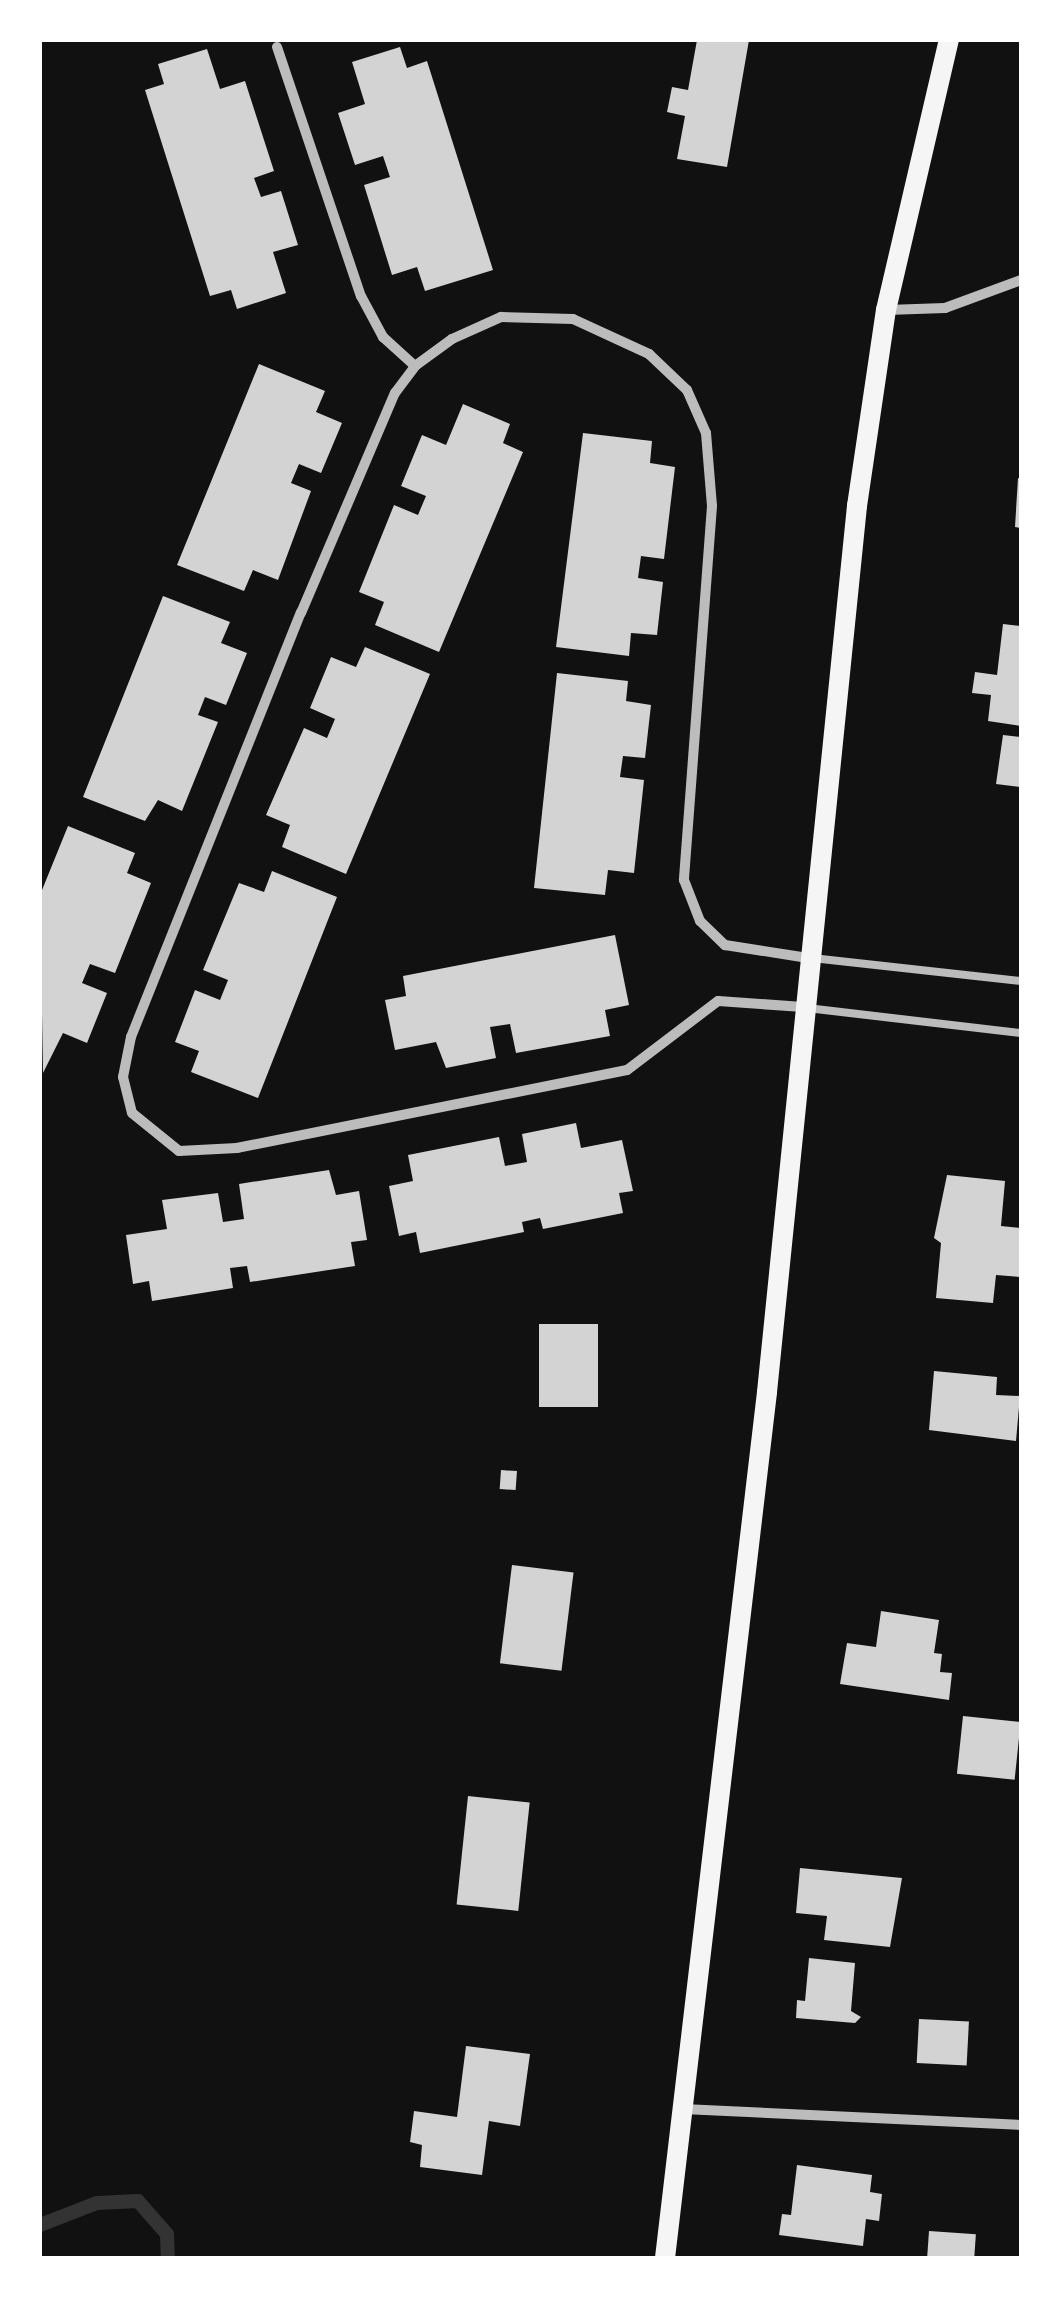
<!DOCTYPE html>
<style>
body{margin:0}
#map{position:relative;width:1061px;height:2298px;overflow:hidden;background:#111;font-family:"Open Sans",sans-serif}
div>[style]{position:absolute}
.stream>*{height:14px;margin:-7px;padding:0 7px;transform-origin:7px;border-radius:7px;background:#333}
.building>*{inset:0;background:#d3d3d3;transform-origin:0 0}
.service>*{height:8px;margin:-4px;padding:0 4px;transform-origin:4px;border-radius:4px;background:#bcbcbc}
.minor>*{height:10px;margin:-5px;padding:0 5px;transform-origin:5px;border-radius:5px;background:#bcbcbc}
.secondary>*{height:20px;margin:-10px;padding:0 10px;transform-origin:10px;border-radius:10px;background:#f5f5f5}
span{translate:-50% -50%;white-space:nowrap;text-align:center;line-height:1.15;-webkit-text-stroke:8px #fff;paint-order:stroke}
.frame{position:absolute;inset:0;border:42px solid #fff;pointer-events:none}
</style>
<div id="map">
<div class="stream">
<i style="left:40px;top:2225px;width:61px;rotate:-21.1deg"></i>
<i style="left:97px;top:2203px;width:41px;rotate:-2.8deg"></i>
<i style="left:138px;top:2201px;width:44px;rotate:48.7deg"></i>
<i style="left:167px;top:2234px;width:24px;rotate:88deg"></i>
</div>
<div class="building">
<i style="clip-path:polygon(697px 40px,749px 40px,727px 167px,677px 159px,685px 116px,667px 112px,672px 87px,688px 90px)"></i>
<i style="clip-path:polygon(400px 47px,407px 68px,427px 61px,493px 270px,425px 291px,417px 267px,392px 275px,364px 185px,390px 177px,383px 156px,355px 165px,338px 113px,365px 104px,352px 62px)"></i>
<i style="clip-path:polygon(207px 49px,220px 89px,245px 81px,274px 171px,254px 178px,261px 197px,281px 191px,298px 245px,273px 252px,286px 293px,237px 309px,231px 290px,210px 296px,145px 90px,164px 84px,158px 64px)"></i>
<i style="clip-path:polygon(259px 364px,325px 391px,316px 412px,342px 423px,321px 473px,299px 464px,291px 483px,311px 491px,278px 580px,253px 570px,244px 591px,177px 565px)"></i>
<i style="clip-path:polygon(463px 404px,510px 424px,503px 443px,523px 452px,439px 652px,375px 625px,384px 602px,359px 592px,394px 505px,418px 515px,426px 496px,401px 486px,422px 435px,446px 445px)"></i>
<i style="clip-path:polygon(583px 433px,652px 441px,650px 463px,675px 467px,664px 559px,641px 556px,638px 578px,663px 582px,657px 635px,631px 633px,629px 656px,556px 647px)"></i>
<i style="clip-path:polygon(1018px 478px,1021px 479px,1021px 528px,1015px 527px)"></i>
<i style="clip-path:polygon(163px 596px,230px 622px,221px 643px,247px 653px,226px 705px,205px 697px,198px 715px,218px 722px,182px 811px,158px 800px,145px 821px,83px 797px)"></i>
<i style="clip-path:polygon(1003px 624px,1021px 626px,1021px 726px,988px 721px,991px 695px,972px 693px,975px 672px,997px 675px)"></i>
<i style="clip-path:polygon(365px 647px,430px 674px,346px 874px,282px 847px,290px 825px,266px 815px,304px 728px,327px 738px,335px 719px,310px 708px,331px 657px,356px 667px)"></i>
<i style="clip-path:polygon(557px 673px,628px 681px,626px 701px,651px 705px,645px 758px,623px 756px,620px 777px,644px 780px,634px 873px,608px 870px,605px 895px,534px 888px)"></i>
<i style="clip-path:polygon(1003px 735px,1021px 737px,1021px 787px,996px 784px)"></i>
<i style="clip-path:polygon(68px 826px,135px 853px,127px 873px,151px 883px,115px 973px,90px 964px,82px 983px,107px 993px,87px 1043px,63px 1033px,43px 1073px,40px 895px)"></i>
<i style="clip-path:polygon(272px 871px,337px 897px,258px 1098px,191px 1072px,199px 1051px,175px 1042px,195px 990px,220px 1000px,228px 980px,203px 970px,239px 883px,264px 892px)"></i>
<i style="clip-path:polygon(615px 935px,629px 1005px,605px 1010px,610px 1036px,516px 1053px,510px 1024px,490px 1027px,496px 1058px,446px 1068px,436px 1042px,395px 1050px,385px 1000px,406px 996px,403px 976px)"></i>
<i style="clip-path:polygon(576px 1123px,581px 1148px,622px 1140px,633px 1191px,619px 1193px,623px 1213px,543px 1229px,540px 1218px,522px 1222px,524px 1232px,420px 1253px,416px 1232px,399px 1236px,389px 1186px,413px 1181px,408px 1155px,499px 1137px,505px 1166px,527px 1162px,522px 1134px)"></i>
<i style="clip-path:polygon(329px 1170px,336px 1195px,359px 1191px,367px 1240px,351px 1242px,355px 1266px,250px 1282px,247px 1266px,230px 1268px,233px 1288px,152px 1301px,149px 1281px,133px 1284px,126px 1235px,167px 1229px,162px 1200px,218px 1193px,223px 1222px,244px 1219px,239px 1184px)"></i>
<i style="clip-path:polygon(947px 1175px,1005px 1181px,1001px 1226px,1021px 1228px,1020px 1277px,996px 1275px,993px 1303px,936px 1298px,941px 1243px,934px 1238px)"></i>
<i style="left:598px;top:1324px;width:83px;height:59px;rotate:90deg"></i>
<i style="clip-path:polygon(934px 1371px,997px 1377px,996px 1395px,1020px 1396px,1016px 1441px,929px 1430px)"></i>
<i style="left:501px;top:1470px;width:16px;height:19px;rotate:4deg"></i>
<i style="left:512px;top:1565px;width:62px;height:99px;rotate:7deg"></i>
<i style="clip-path:polygon(881px 1611px,939px 1620px,934px 1653px,942px 1654px,940px 1672px,952px 1673px,949px 1700px,840px 1684px,847px 1643px,876px 1647px)"></i>
<i style="left:963px;top:1716px;width:58px;height:58px;rotate:6deg"></i>
<i style="left:468px;top:1796px;width:62px;height:109px;rotate:6deg"></i>
<i style="clip-path:polygon(800px 1868px,902px 1878px,890px 1947px,824px 1940px,827px 1916px,796px 1913px)"></i>
<i style="clip-path:polygon(809px 1958px,855px 1963px,851px 2011px,861px 2017px,855px 2023px,796px 2018px,797px 2000px,805px 2001px)"></i>
<i style="left:919px;top:2019px;width:50px;height:44px;rotate:3deg"></i>
<i style="clip-path:polygon(466px 2046px,530px 2054px,520px 2126px,489px 2121px,482px 2175px,420px 2167px,422px 2145px,410px 2142px,414px 2111px,457px 2117px)"></i>
<i style="clip-path:polygon(797px 2165px,872px 2175px,870px 2192px,882px 2194px,879px 2221px,866px 2219px,863px 2246px,779px 2235px,782px 2214px,791px 2215px)"></i>
<i style="left:929px;top:2231px;width:47px;height:27px;rotate:4deg"></i>
</div>
<div class="service">
<i style="left:812px;top:958px;width:210px;rotate:6.3deg"></i>
<i style="left:807px;top:1008px;width:215px;rotate:6.7deg"></i>
</div>
<div class="minor">
<i style="left:277px;top:47px;width:263px;rotate:71.4deg"></i>
<i style="left:361px;top:296px;width:47px;rotate:61.8deg"></i>
<i style="left:383px;top:337px;width:43px;rotate:42.2deg"></i>
<i style="left:887px;top:310px;width:58px;rotate:-2deg"></i>
<i style="left:945px;top:308px;width:81px;rotate:-20.2deg"></i>
<i style="left:803px;top:1007px;width:85px;rotate:-176deg"></i>
<i style="left:718px;top:1001px;width:114px;rotate:142.8deg"></i>
<i style="left:627px;top:1070px;width:398px;rotate:168.7deg"></i>
<i style="left:237px;top:1148px;width:58px;rotate:177deg"></i>
<i style="left:179px;top:1151px;width:60px;rotate:-141deg"></i>
<i style="left:132px;top:1113px;width:37px;rotate:-104deg"></i>
<i style="left:123px;top:1077px;width:41px;rotate:-78.7deg"></i>
<i style="left:131px;top:1037px;width:457px;rotate:-68.2deg"></i>
<i style="left:301px;top:613px;width:239px;rotate:-66.9deg"></i>
<i style="left:395px;top:393px;width:34px;rotate:-53deg"></i>
<i style="left:415px;top:366px;width:46px;rotate:-36.1deg"></i>
<i style="left:452px;top:339px;width:54px;rotate:-24.2deg"></i>
<i style="left:501px;top:317px;width:72px;rotate:1.6deg"></i>
<i style="left:573px;top:319px;width:84px;rotate:24.7deg"></i>
<i style="left:649px;top:354px;width:52px;rotate:43.5deg"></i>
<i style="left:687px;top:390px;width:47px;rotate:66.2deg"></i>
<i style="left:706px;top:433px;width:73px;rotate:85.3deg"></i>
<i style="left:712px;top:506px;width:375px;rotate:94.3deg"></i>
<i style="left:684px;top:880px;width:44px;rotate:68.7deg"></i>
<i style="left:700px;top:921px;width:35px;rotate:44deg"></i>
<i style="left:725px;top:945px;width:84px;rotate:8.9deg"></i>
<i style="left:683px;top:2109px;width:338px;rotate:2.7deg"></i>
</div>
<div class="secondary">
<i style="left:665px;top:2258px;width:872px;rotate:-83.28deg"></i>
<i style="left:767px;top:1392px;width:891px;rotate:-84.2deg"></i>
<i style="left:857px;top:506px;width:198px;rotate:-81.6deg"></i>
<i style="left:886px;top:310px;width:277px;rotate:-76.9deg"></i>
</div>
<div class="frame"></div>
</div>
